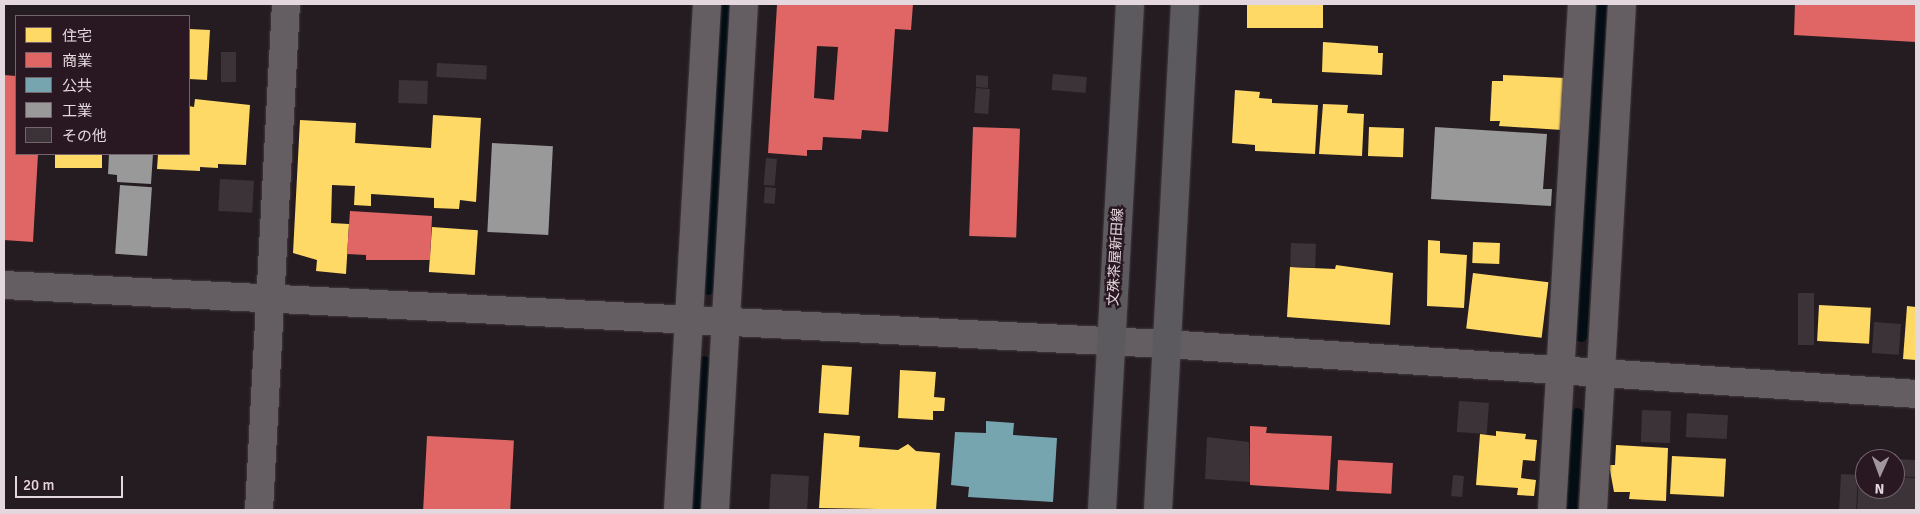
<!DOCTYPE html>
<meta charset="utf-8">
<style>
body{margin:0}
#map{position:relative;width:1920px;height:514px;overflow:hidden;background:#251c21;font-family:Signika,"Noto Sans JP",sans-serif}
div>[style]{position:absolute}
.homes>*{inset:0;background:#ffd966;transform-origin:0 0}
.shops>*{inset:0;background:#e06666;transform-origin:0 0}
.public>*{inset:0;background:#76a5af}
.industry>*{inset:0;background:#999;transform-origin:0 0}
.stream>*{height:11px;margin:-5.5px;padding:0 5.5px;transform-origin:5.5px;border-radius:5.5px;background:#030e14}
.building>*{inset:0;background:#3b3338;transform-origin:0 0}
.roads{filter:drop-shadow(0 0 1px #41393d) drop-shadow(0 0 1px #41393d)}
.minor>*{height:28px;margin:-14px;padding:0 14px;transform-origin:14px;border-radius:14px;background:#645d61}
.tertiary>*{height:28px;margin:-14px;padding:0 14px;transform-origin:14px;border-radius:14px;background:#645d61}
.secondary>*{height:28px;margin:-14px;padding:0 14px;transform-origin:14px;border-radius:14px;background:#5c5a5f}
span{translate:-50% -50%;white-space:nowrap;text-align:center;line-height:1.15;-webkit-text-stroke:5px #291821;paint-order:stroke}
.street-label{font-size:14px;color:#e4d8de}
.frame{position:absolute;inset:0;border:5px solid #e4d8de;pointer-events:none}
.legend{position:absolute;left:15px;top:15px;width:175px;height:140px;box-sizing:border-box;background:#291821;border:1px solid #74656d;margin:0;padding:6px 9px;list-style:none;font-size:15px;color:#e4d8de}
.legend li{display:flex;align-items:center;gap:10px;height:25px}
.legend b{width:25px;border:1px solid #74656d}
.north{position:absolute;left:1855px;top:449px;width:50px;height:50px;box-sizing:border-box;background:#291821;border:1px solid #74656d;border-radius:50%;rotate:182deg;font-size:14px;font-weight:700;line-height:20px;text-align:center;color:#e4d8de}
.north::after{content:'';display:block;margin:auto;width:18px;height:22px;background:#a1969c;clip-path:polygon(50% 0,100% 100%,50% 72%,0 100%)}
.scale{position:absolute;left:15px;top:476px;width:108px;height:22px;box-sizing:border-box;border:2px solid #e4d8de;border-top:0;padding-left:6px;font-size:15px;line-height:18px;white-space:nowrap;color:#e4d8de;-webkit-text-stroke:4px #291821;paint-order:stroke}
</style>
<div id="map">
<div class="homes">
<i style="left:1247px;top:4px;width:76px;height:24px"></i>
<i style="clip-path:polygon(189px 29px,210px 30px,207px 80px,189px 79px)"></i>
<i style="clip-path:polygon(1323px 42px,1378px 46px,1378px 53px,1383px 53px,1382px 75px,1322px 72px)"></i>
<i style="clip-path:polygon(1503px 75px,1565px 78px,1562px 130px,1499px 126px,1500px 121px,1490px 121px,1492px 81px,1503px 81px)"></i>
<i style="clip-path:polygon(1235px 90px,1260px 92px,1259px 98px,1272px 99px,1272px 103px,1318px 105px,1315px 154px,1255px 151px,1255px 145px,1232px 143px)"></i>
<i style="clip-path:polygon(195px 99px,250px 105px,246px 165px,218px 164px,218px 168px,200px 167px,200px 171px,157px 169px,158px 154px,189px 154px,189px 106px,194px 107px)"></i>
<i style="clip-path:polygon(1323px 104px,1348px 105px,1347px 113px,1364px 114px,1362px 156px,1319px 154px)"></i>
<i style="clip-path:polygon(433px 115px,481px 118px,476px 202px,460px 200px,459px 209px,434px 208px,434px 198px,371px 194px,371px 206px,354px 205px,355px 186px,332px 185px,331px 223px,349px 224px,346px 274px,316px 271px,317px 260px,293px 253px,300px 120px,356px 123px,355px 143px,431px 148px)"></i>
<i style="left:1369px;top:127px;width:35px;height:29px;rotate:2deg"></i>
<i style="left:55px;top:154px;width:47px;height:14px"></i>
<i style="left:432px;top:227px;width:46px;height:45px;rotate:4deg"></i>
<i style="clip-path:polygon(1428px 240px,1440px 241px,1440px 253px,1467px 255px,1464px 308px,1427px 306px)"></i>
<i style="left:1473px;top:242px;width:27px;height:21px;rotate:2deg"></i>
<i style="clip-path:polygon(1336px 265px,1393px 273px,1390px 325px,1287px 317px,1290px 267px,1335px 269px)"></i>
<i style="left:1473px;top:273px;width:76px;height:56px;rotate:7deg"></i>
<i style="left:1819px;top:305px;width:52px;height:36px;rotate:3deg"></i>
<i style="clip-path:polygon(1907px 306px,1916px 307px,1916px 360px,1903px 359px)"></i>
<i style="left:822px;top:365px;width:30px;height:48px;rotate:4deg"></i>
<i style="clip-path:polygon(900px 370px,936px 372px,934px 397px,945px 398px,944px 411px,933px 411px,933px 420px,898px 418px)"></i>
<i style="clip-path:polygon(1496px 431px,1526px 434px,1525px 439px,1537px 440px,1535px 461px,1523px 460px,1521px 478px,1536px 480px,1534px 496px,1517px 495px,1518px 488px,1476px 485px,1480px 434px,1496px 436px)"></i>
<i style="clip-path:polygon(824px 433px,860px 436px,859px 447px,898px 450px,908px 444px,916px 451px,940px 453px,936px 510px,819px 508px)"></i>
<i style="clip-path:polygon(1616px 445px,1668px 448px,1666px 501px,1629px 499px,1630px 492px,1614px 492px,1609px 465px,1615px 465px)"></i>
<i style="left:1672px;top:456px;width:54px;height:38px;rotate:3deg"></i>
</div>
<div class="shops">
<i style="clip-path:polygon(evenodd,913px 4px,911px 30px,895px 29px,888px 132px,862px 130px,861px 139px,823px 137px,822px 150px,807px 150px,807px 156px,768px 153px,777px 5px,913px 4px,817px 46px,838px 47px,834px 100px,814px 98px,817px 46px)"></i>
<i style="clip-path:polygon(1795px 4px,1916px 4px,1916px 42px,1794px 35px)"></i>
<i style="clip-path:polygon(4px 75px,16px 76px,16px 154px,38px 154px,33px 242px,4px 240px)"></i>
<i style="left:973px;top:127px;width:47px;height:109px;rotate:2deg"></i>
<i style="clip-path:polygon(350px 211px,432px 216px,430px 260px,366px 260px,366px 255px,347px 254px)"></i>
<i style="clip-path:polygon(1250px 426px,1267px 427px,1266px 433px,1332px 436px,1329px 490px,1250px 485px)"></i>
<i style="left:427px;top:436px;width:87px;height:74px;rotate:3deg"></i>
<i style="left:1338px;top:460px;width:55px;height:31px;rotate:3deg"></i>
</div>
<div class="public">
<i style="clip-path:polygon(986px 421px,1014px 423px,1013px 435px,1057px 438px,1053px 502px,968px 497px,969px 487px,951px 485px,955px 432px,986px 433px)"></i>
</div>
<div class="industry">
<i style="clip-path:polygon(1435px 127px,1547px 134px,1543px 189px,1552px 189px,1551px 206px,1431px 199px)"></i>
<i style="left:492px;top:143px;width:61px;height:89px;rotate:3deg"></i>
<i style="clip-path:polygon(109px 154px,153px 154px,151px 184px,117px 182px,117px 175px,108px 174px)"></i>
<i style="left:120px;top:185px;width:32px;height:69px;rotate:4deg"></i>
</div>
<div class="stream">
<i style="left:708px;top:289px;width:285px;rotate:-86.8deg"></i>
<i style="left:1581px;top:336px;width:333px;rotate:-86.6deg"></i>
<i style="left:696px;top:510px;width:149px;rotate:-86.9deg"></i>
<i style="left:1571px;top:510px;width:97px;rotate:-86.5deg"></i>
</div>
<div class="building">
<i style="left:221px;top:52px;width:15px;height:30px"></i>
<i style="left:437px;top:63px;width:50px;height:14px;rotate:3deg"></i>
<i style="left:1053px;top:74px;width:34px;height:16px;rotate:5deg"></i>
<i style="clip-path:polygon(976px 75px,988px 76px,988px 88px,976px 87px)"></i>
<i style="left:399px;top:80px;width:29px;height:23px;rotate:2deg"></i>
<i style="left:976px;top:88px;width:14px;height:25px;rotate:4deg"></i>
<i style="left:766px;top:158px;width:11px;height:27px;rotate:5deg"></i>
<i style="left:220px;top:179px;width:34px;height:32px;rotate:3deg"></i>
<i style="left:765px;top:187px;width:11px;height:16px;rotate:5deg"></i>
<i style="left:1291px;top:243px;width:25px;height:24px;rotate:2deg"></i>
<i style="left:1798px;top:293px;width:16px;height:52px"></i>
<i style="left:1874px;top:322px;width:27px;height:31px;rotate:4deg"></i>
<i style="left:1459px;top:401px;width:30px;height:31px;rotate:4deg"></i>
<i style="left:1642px;top:410px;width:29px;height:32px;rotate:2deg"></i>
<i style="left:1687px;top:413px;width:41px;height:24px;rotate:3deg"></i>
<i style="clip-path:polygon(1207px 437px,1249px 442px,1250px 482px,1205px 479px)"></i>
<i style="clip-path:polygon(1860px 457px,1875px 457px,1865px 459px,1865px 474px,1859px 474px)"></i>
<i style="left:1895px;top:459px;width:21px;height:17px;rotate:3deg"></i>
<i style="left:771px;top:474px;width:38px;height:35px;rotate:3deg"></i>
<i style="left:1841px;top:474px;width:17px;height:36px;rotate:3deg"></i>
<i style="left:1453px;top:475px;width:11px;height:21px;rotate:5deg"></i>
<i style="clip-path:polygon(1859px 475px,1865px 476px,1865px 489px,1895px 489px,1895px 477px,1916px 478px,1916px 510px,1857px 510px)"></i>
</div>
<div class="roads">
<div class="minor">
<i style="left:259px;top:510px;width:507px;rotate:-86.95deg"></i>
<i style="left:678px;top:510px;width:507px;rotate:-86.72deg"></i>
<i style="left:715px;top:510px;width:507px;rotate:-86.72deg"></i>
<i style="left:1552px;top:510px;width:507px;rotate:-86.61deg"></i>
<i style="left:1593px;top:510px;width:507px;rotate:-86.72deg"></i>
</div>
<div class="tertiary">
<i style="left:4px;top:285px;width:1163px;rotate:2.91deg"></i>
<i style="left:1166px;top:344px;width:752px;rotate:3.81deg"></i>
</div>
<div class="secondary">
<i style="left:1102px;top:510px;width:507px;rotate:-86.83deg"></i>
<i style="left:1158px;top:510px;width:507px;rotate:-86.95deg"></i>
</div>
</div>
<div class="street-label">
<span style="left:1116px;top:257px;rotate:-87deg">文殊茶屋新田線</span>
</div>
<div class="frame"></div>
<ul class="legend">
<li><b style="height:14px;background:#ffd966"></b>住宅</li>
<li><b style="height:14px;background:#e06666"></b>商業</li>
<li><b style="height:14px;background:#76a5af"></b>公共</li>
<li><b style="height:14px;background:#999"></b>工業</li>
<li><b style="height:14px;background:#3b3338"></b>その他</li>
</ul>
<div class="north">N</div>
<div class="scale">20 m</div>
</div>
